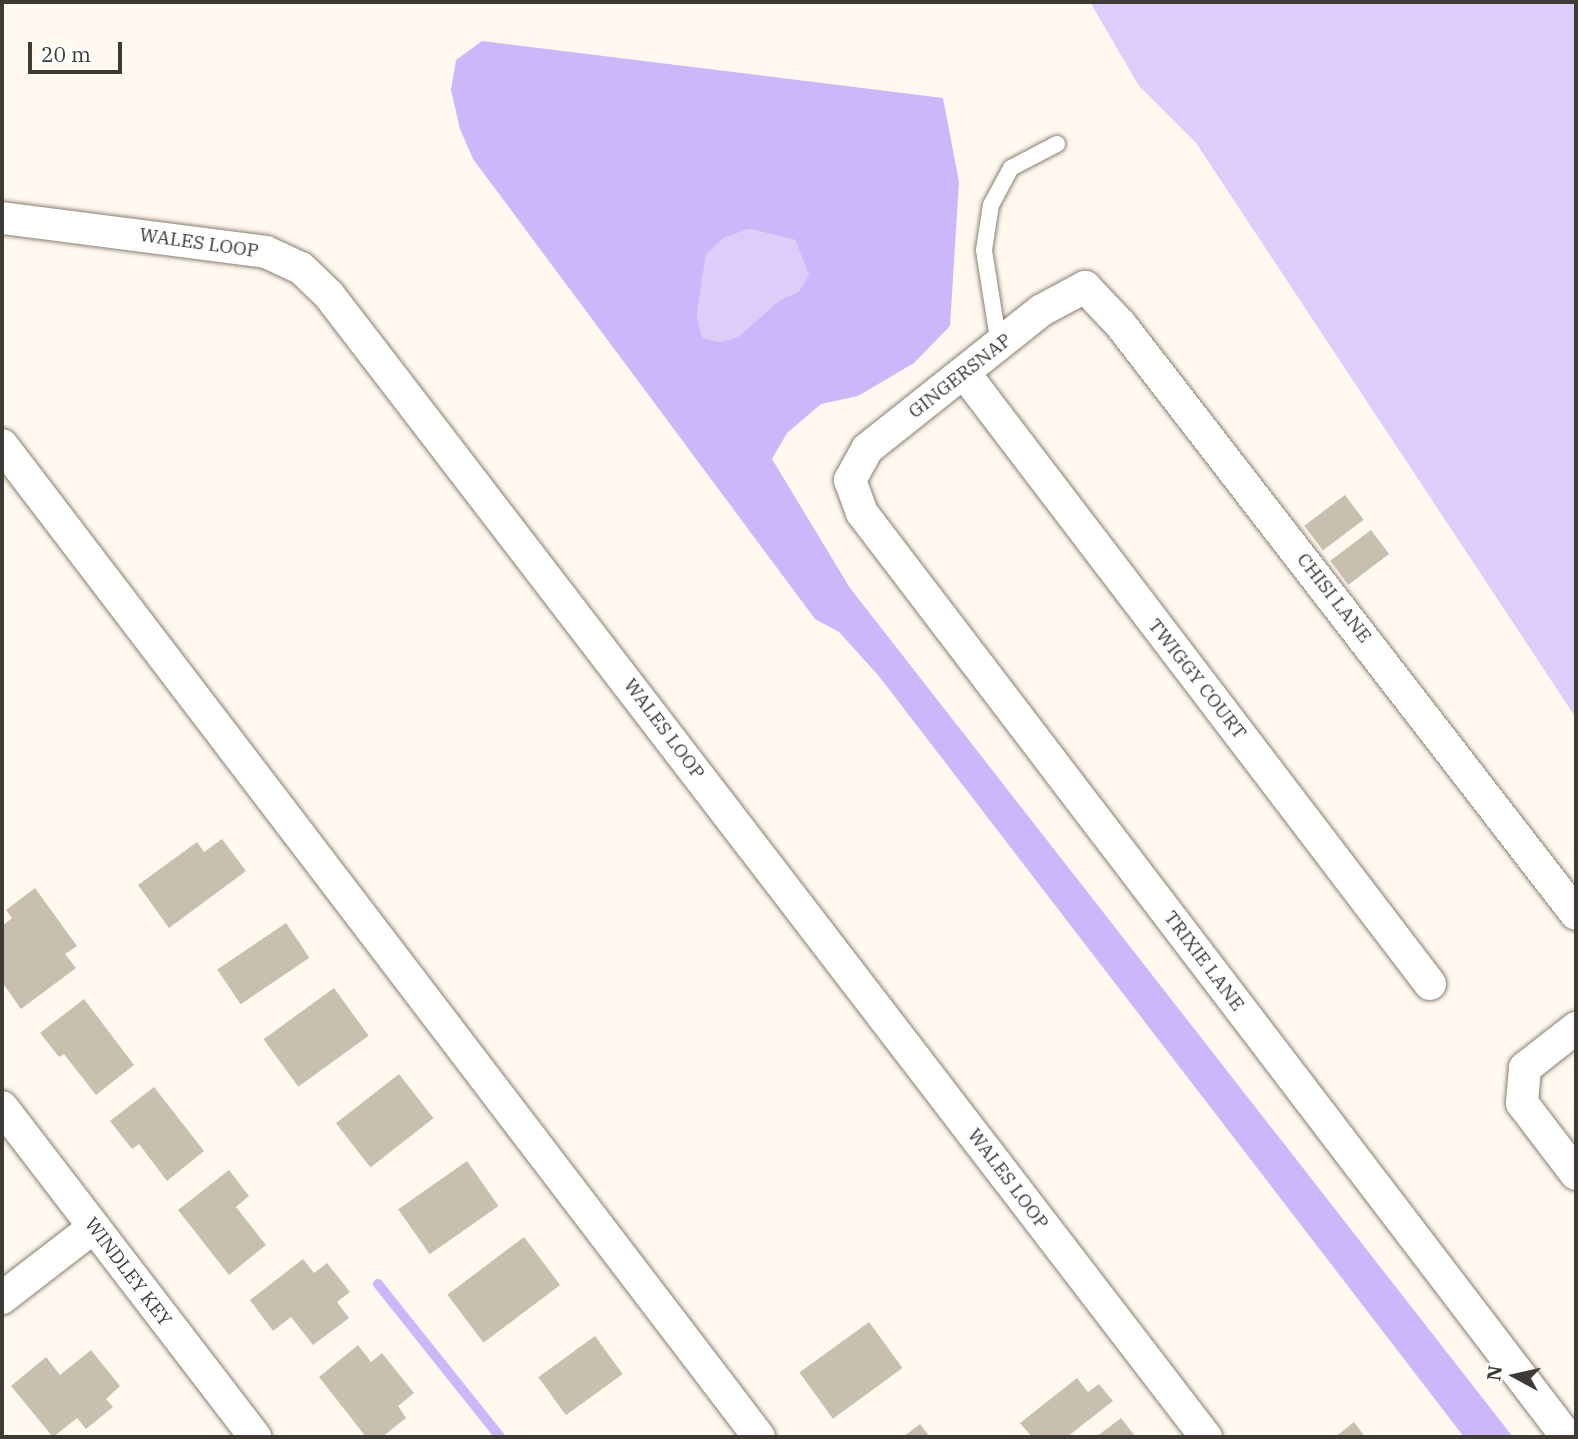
<!DOCTYPE html>
<style>
body{margin:0}
#map{position:relative;width:1578px;height:1439px;overflow:hidden;background:#fff9ef;font-family:"IBM Plex Serif",serif}
div>[style]{position:absolute}
.green>*{inset:0;background:#dccef9}
.water>*{inset:0;background:#cdb6f9}
.stream>*{height:10px;margin:-5px;padding:0 5px;transform-origin:5px;border-radius:5px;background:#cdb6f9}
.building>*{inset:0;background:#c8bfaf;transform-origin:0 0}
.roads{filter:drop-shadow(0 0 2px #877f70) drop-shadow(0 0 2px #877f70)}
.service>*{height:16px;margin:-8px;padding:0 8px;transform-origin:8px;border-radius:8px;background:#fff}
.minor>*{height:32px;margin:-16px;padding:0 16px;transform-origin:16px;border-radius:16px;background:#fff}
span{translate:-50% -50%;white-space:nowrap;text-align:center;line-height:1.15;-webkit-text-stroke:7px #fff;paint-order:stroke}
.street-label{font-size:19px;color:#3e3b34}
.frame{position:absolute;inset:0;border:4px solid #3e3b34;pointer-events:none}
.north{position:absolute;left:1480px;top:1341px;width:70px;height:70px;-webkit-text-stroke:5px #fff;paint-order:stroke;rotate:278deg;font-size:19px;font-weight:700;line-height:28px;text-align:center;color:#3e3b34}
.north::after{content:'';display:block;margin:auto;width:24px;height:32px;background:#3e3b34;clip-path:polygon(50% 0,100% 100%,50% 72%,0 100%)}
.scale{position:absolute;left:28px;top:42px;width:94px;height:32px;box-sizing:border-box;border:4px solid #3e3b34;border-top:0;padding-left:9px;font-size:21px;line-height:24px;white-space:nowrap;color:#3e3b34;-webkit-text-stroke:5px #fff;paint-order:stroke}
</style>
<div id="map">
<div class="green">
<i style="clip-path:polygon(1090px 2px,1576px 2px,1576px 718px,1196px 143px,1139px 86px)"></i>
<i style="clip-path:polygon(749px 229px,795px 240px,809px 275px,798px 292px,780px 300px,738px 337px,719px 342px,701px 338px,697px 315px,706px 253px,723px 238px)"></i>
</div>
<div class="water">
<i style="clip-path:polygon(evenodd,482px 41px,943px 98px,959px 182px,950px 326px,914px 363px,858px 396px,821px 404px,787px 433px,772px 459px,850px 588px,1513px 1437px,1464px 1437px,878px 675px,839px 632px,815px 619px,473px 159px,460px 129px,451px 90px,456px 60px,482px 41px,749px 229px,795px 240px,809px 275px,798px 292px,780px 300px,738px 337px,719px 342px,702px 338px,697px 315px,706px 254px,723px 238px,749px 229px)"></i>
</div>
<div class="stream">
<i style="left:378px;top:1284px;width:196px;rotate:51.4deg"></i>
</div>
<div class="building">
<i style="left:1345px;top:495px;width:31px;height:51px;rotate:53deg"></i>
<i style="left:1371px;top:530px;width:30px;height:51px;rotate:53deg"></i>
<i style="clip-path:polygon(222px 839px,246px 871px,169px 928px,138px 885px,197px 842px,204px 852px)"></i>
<i style="clip-path:polygon(35px 888px,77px 946px,65px 954px,76px 968px,21px 1009px,2px 982px,2px 926px,12px 918px,6px 910px)"></i>
<i style="left:286px;top:923px;width:42px;height:83px;rotate:56deg"></i>
<i style="left:334px;top:988px;width:59px;height:87px;rotate:54deg"></i>
<i style="clip-path:polygon(84px 999px,134px 1065px,96px 1095px,64px 1054px,59px 1057px,40px 1033px)"></i>
<i style="left:399px;top:1074px;width:56px;height:80px;rotate:52deg"></i>
<i style="clip-path:polygon(154px 1087px,204px 1151px,167px 1181px,139px 1144px,132px 1149px,110px 1121px)"></i>
<i style="left:467px;top:1161px;width:55px;height:84px;rotate:55deg"></i>
<i style="clip-path:polygon(229px 1170px,249px 1196px,236px 1207px,266px 1245px,229px 1275px,178px 1210px)"></i>
<i style="left:524px;top:1237px;width:60px;height:96px;rotate:53deg"></i>
<i style="clip-path:polygon(303px 1259px,314px 1273px,327px 1263px,350px 1292px,337px 1302px,349px 1318px,313px 1345px,291px 1317px,273px 1331px,250px 1300px)"></i>
<i style="left:869px;top:1322px;width:57px;height:86px;rotate:54deg"></i>
<i style="left:595px;top:1336px;width:47px;height:70px;rotate:54deg"></i>
<i style="clip-path:polygon(358px 1345px,371px 1362px,382px 1353px,414px 1393px,398px 1406px,406px 1418px,382px 1437px,366px 1437px,319px 1377px)"></i>
<i style="clip-path:polygon(91px 1350px,120px 1386px,106px 1399px,113px 1407px,86px 1429px,77px 1418px,53px 1437px,11px 1386px,46px 1357px,60px 1375px)"></i>
<i style="clip-path:polygon(1077px 1378px,1088px 1392px,1099px 1384px,1113px 1401px,1067px 1437px,1032px 1437px,1020px 1423px)"></i>
<i style="clip-path:polygon(1121px 1418px,1135px 1436px,1142px 1437px,1096px 1437px)"></i>
<i style="clip-path:polygon(1354px 1422px,1365px 1437px,1335px 1437px)"></i>
<i style="clip-path:polygon(920px 1424px,930px 1437px,903px 1437px)"></i>
</div>
<div class="roads">
<div class="service">
<i style="left:999px;top:345px;width:96px;rotate:-99deg"></i>
<i style="left:984px;top:250px;width:46px;rotate:-81.2deg"></i>
<i style="left:991px;top:205px;width:42px;rotate:-61.6deg"></i>
<i style="left:1011px;top:168px;width:52px;rotate:-27.6deg"></i>
</div>
<div class="minor">
<i style="left:2px;top:218px;width:266px;rotate:7.3deg"></i>
<i style="left:266px;top:252px;width:38px;rotate:25deg"></i>
<i style="left:301px;top:268px;width:39px;rotate:44deg"></i>
<i style="left:329px;top:295px;width:1440px;rotate:52.48deg"></i>
<i style="left:965px;top:374px;width:767px;rotate:52.68deg"></i>
<i style="left:2px;top:445px;width:1248px;rotate:52.65deg"></i>
<i style="left:1576px;top:1028px;width:65px;rotate:141.9deg"></i>
<i style="left:1525px;top:1068px;width:35px;rotate:95deg"></i>
<i style="left:1522px;top:1103px;width:89px;rotate:52.7deg"></i>
<i style="left:2px;top:1107px;width:416px;rotate:52.5deg"></i>
<i style="left:2px;top:1298px;width:116px;rotate:-37.7deg"></i>
<i style="left:1567px;top:1437px;width:1162px;rotate:-127.34deg"></i>
<i style="left:862px;top:513px;width:35px;rotate:-110deg"></i>
<i style="left:850px;top:480px;width:35px;rotate:-61deg"></i>
<i style="left:867px;top:449px;width:223px;rotate:-38.5deg"></i>
<i style="left:1042px;top:310px;width:49px;rotate:-28.1deg"></i>
<i style="left:1085px;top:287px;width:52px;rotate:46.5deg"></i>
<i style="left:1121px;top:325px;width:744px;rotate:52.31deg"></i>
</div>
</div>
<div class="street-label">
<span style="left:199px;top:243px;rotate:8deg">WALES LOOP</span>
<span style="left:960px;top:376px;rotate:-38deg">GINGERSNAP</span>
<span style="left:1334px;top:598px;rotate:52deg">CHISI LANE</span>
<span style="left:1197px;top:679px;rotate:52deg">TWIGGY COURT</span>
<span style="left:664px;top:729px;rotate:53deg">WALES LOOP</span>
<span style="left:1204px;top:961px;rotate:53deg">TRIXIE LANE</span>
<span style="left:1008px;top:1179px;rotate:53deg">WALES LOOP</span>
<span style="left:128px;top:1272px;rotate:53deg">WINDLEY KEY</span>
</div>
<div class="frame"></div>
<div class="north">N</div>
<div class="scale">20 m</div>
</div>
